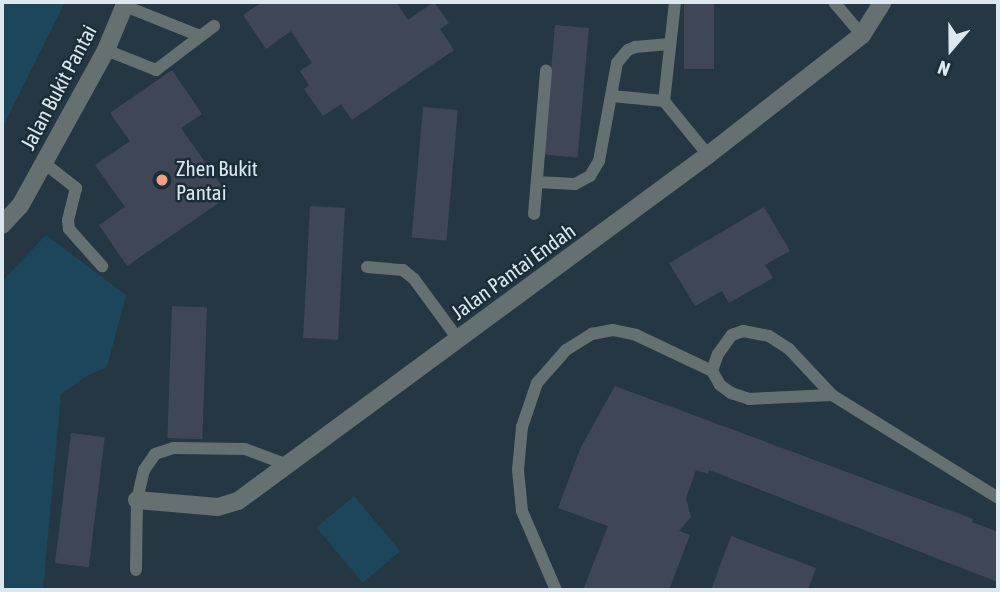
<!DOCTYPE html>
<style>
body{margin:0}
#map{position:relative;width:1000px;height:592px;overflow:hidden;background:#253742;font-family:"Asap Condensed",sans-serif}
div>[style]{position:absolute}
.green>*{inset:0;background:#1b465c;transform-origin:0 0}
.building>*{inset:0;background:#3f4757;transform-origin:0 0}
.service>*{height:12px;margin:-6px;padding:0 6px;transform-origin:6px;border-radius:6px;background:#657070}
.minor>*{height:18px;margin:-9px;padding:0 9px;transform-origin:9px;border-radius:9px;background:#657070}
.tertiary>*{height:18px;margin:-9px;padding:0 9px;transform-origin:9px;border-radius:9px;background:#657070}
.dots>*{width:19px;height:19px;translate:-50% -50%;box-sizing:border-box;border:4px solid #1b2d37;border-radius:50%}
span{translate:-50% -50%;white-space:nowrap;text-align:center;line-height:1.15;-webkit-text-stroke:5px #1b2d37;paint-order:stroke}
.street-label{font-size:21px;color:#dce7ee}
.poi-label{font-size:21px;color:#dce7ee}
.left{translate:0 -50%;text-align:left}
.frame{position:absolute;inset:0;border:4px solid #dce7ee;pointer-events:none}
.north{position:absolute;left:916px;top:14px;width:70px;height:70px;-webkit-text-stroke:5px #1b2d37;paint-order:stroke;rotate:200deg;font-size:19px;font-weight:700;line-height:28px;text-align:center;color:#dce7ee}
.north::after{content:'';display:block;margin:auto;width:24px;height:32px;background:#dce7ee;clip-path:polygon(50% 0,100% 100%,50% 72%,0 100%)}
</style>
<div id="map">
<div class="green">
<i style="clip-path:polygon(2px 2px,65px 2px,2px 128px)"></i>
<i style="clip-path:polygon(46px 235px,126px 295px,107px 367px,85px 377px,61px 394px,43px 590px,2px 590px,2px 281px)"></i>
<i style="left:354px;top:496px;width:72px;height:49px;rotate:50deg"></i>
</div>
<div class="building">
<i style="clip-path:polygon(262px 2px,396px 2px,408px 20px,434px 2px,449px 23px,440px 29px,454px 50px,352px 120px,341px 104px,323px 116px,304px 89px,309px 85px,300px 71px,312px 63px,291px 31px,266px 49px,243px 15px)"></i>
<i style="left:684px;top:2px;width:30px;height:67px"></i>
<i style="left:555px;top:25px;width:34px;height:130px;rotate:5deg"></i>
<i style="clip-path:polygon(172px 70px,202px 114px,181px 128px,229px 196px,127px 266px,99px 225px,125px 207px,95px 165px,130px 141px,110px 113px)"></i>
<i style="left:423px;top:107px;width:35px;height:131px;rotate:5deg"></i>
<i style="left:310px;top:206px;width:35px;height:132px;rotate:3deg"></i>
<i style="clip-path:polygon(764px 207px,790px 251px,765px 265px,773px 278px,729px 303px,722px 291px,695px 306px,669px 263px)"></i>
<i style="left:172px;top:306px;width:35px;height:132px;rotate:2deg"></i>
<i style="clip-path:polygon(615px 386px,973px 519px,972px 522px,998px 532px,998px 582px,709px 470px,708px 474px,696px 470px,686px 498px,691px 517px,679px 531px,690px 535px,669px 590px,583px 590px,608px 526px,558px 508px,581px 447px)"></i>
<i style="left:71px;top:433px;width:34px;height:131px;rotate:7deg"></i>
<i style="clip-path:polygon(731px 536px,816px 568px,808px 590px,711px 590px)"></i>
</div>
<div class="service">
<i style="left:675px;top:2px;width:100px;rotate:96.3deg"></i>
<i style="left:664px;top:101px;width:70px;rotate:50.8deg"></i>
<i style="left:834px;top:2px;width:43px;rotate:49.7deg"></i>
<i style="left:125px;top:6px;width:81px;rotate:21.8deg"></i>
<i style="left:106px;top:50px;width:54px;rotate:21.8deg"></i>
<i style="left:156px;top:70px;width:73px;rotate:-37.2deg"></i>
<i style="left:612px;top:96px;width:52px;rotate:5.5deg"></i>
<i style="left:44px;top:163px;width:41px;rotate:38deg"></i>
<i style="left:76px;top:188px;width:33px;rotate:104deg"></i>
<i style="left:68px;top:220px;width:9px;rotate:84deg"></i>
<i style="left:69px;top:229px;width:50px;rotate:48.3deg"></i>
<i style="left:537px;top:182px;width:38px;rotate:3deg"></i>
<i style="left:575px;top:184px;width:17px;rotate:-28deg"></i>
<i style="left:590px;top:176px;width:17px;rotate:-59deg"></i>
<i style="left:599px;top:161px;width:100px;rotate:-79.6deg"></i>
<i style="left:617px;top:63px;width:17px;rotate:-50deg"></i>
<i style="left:628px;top:50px;width:8px;rotate:-23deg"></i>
<i style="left:635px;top:47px;width:35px;rotate:-5deg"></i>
<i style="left:534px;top:214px;width:144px;rotate:-85.2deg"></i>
<i style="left:367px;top:267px;width:36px;rotate:5deg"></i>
<i style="left:403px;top:270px;width:14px;rotate:39deg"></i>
<i style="left:414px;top:279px;width:74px;rotate:53.7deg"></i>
<i style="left:712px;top:371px;width:18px;rotate:-71deg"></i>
<i style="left:718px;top:354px;width:24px;rotate:-54deg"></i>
<i style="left:732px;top:335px;width:12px;rotate:-20deg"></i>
<i style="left:743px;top:331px;width:26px;rotate:11deg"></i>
<i style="left:769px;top:336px;width:24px;rotate:33deg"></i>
<i style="left:789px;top:349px;width:63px;rotate:46.9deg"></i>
<i style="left:832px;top:395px;width:195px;rotate:31.8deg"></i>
<i style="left:136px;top:570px;width:70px;rotate:-89.2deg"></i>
<i style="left:137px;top:500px;width:31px;rotate:-77deg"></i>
<i style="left:144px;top:470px;width:19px;rotate:-55deg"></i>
<i style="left:155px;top:454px;width:19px;rotate:-18deg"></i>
<i style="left:173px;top:448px;width:72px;rotate:0.8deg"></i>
<i style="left:245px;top:449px;width:46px;rotate:20.4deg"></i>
<i style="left:556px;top:590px;width:86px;rotate:-113.3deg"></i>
<i style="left:522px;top:511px;width:41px;rotate:-95.6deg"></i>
<i style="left:518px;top:470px;width:43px;rotate:-84.7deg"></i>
<i style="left:522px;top:427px;width:46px;rotate:-71.2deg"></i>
<i style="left:537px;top:383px;width:44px;rotate:-48.7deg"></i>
<i style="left:566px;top:350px;width:31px;rotate:-32deg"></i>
<i style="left:592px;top:334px;width:21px;rotate:-11deg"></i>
<i style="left:613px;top:330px;width:24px;rotate:12deg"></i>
<i style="left:636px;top:335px;width:84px;rotate:25.3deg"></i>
<i style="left:712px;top:371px;width:16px;rotate:60deg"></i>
<i style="left:720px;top:385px;width:14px;rotate:36deg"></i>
<i style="left:731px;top:393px;width:19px;rotate:18deg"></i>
<i style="left:749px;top:399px;width:83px;rotate:-2.8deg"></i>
</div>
<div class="minor">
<i style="left:137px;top:500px;width:81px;rotate:4.9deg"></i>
<i style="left:218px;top:507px;width:21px;rotate:-17deg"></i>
<i style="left:238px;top:501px;width:584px;rotate:-36.36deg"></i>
<i style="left:708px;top:155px;width:195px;rotate:-37.9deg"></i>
<i style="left:862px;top:35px;width:39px;rotate:-58deg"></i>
</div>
<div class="tertiary">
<i style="left:2px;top:225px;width:26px;rotate:-47deg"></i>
<i style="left:20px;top:206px;width:178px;rotate:-61.1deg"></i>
<i style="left:106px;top:50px;width:52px;rotate:-67.4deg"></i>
</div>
<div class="dots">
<i style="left:162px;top:180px;background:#f49e88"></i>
</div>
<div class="street-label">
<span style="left:58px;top:87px;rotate:-62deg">Jalan Bukit Pantai</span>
<span style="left:513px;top:271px;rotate:-36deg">Jalan Pantai Endah</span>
</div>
<div class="poi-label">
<span class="left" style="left:176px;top:180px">Zhen Bukit<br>Pantai</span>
</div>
<div class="frame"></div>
<div class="north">N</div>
</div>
